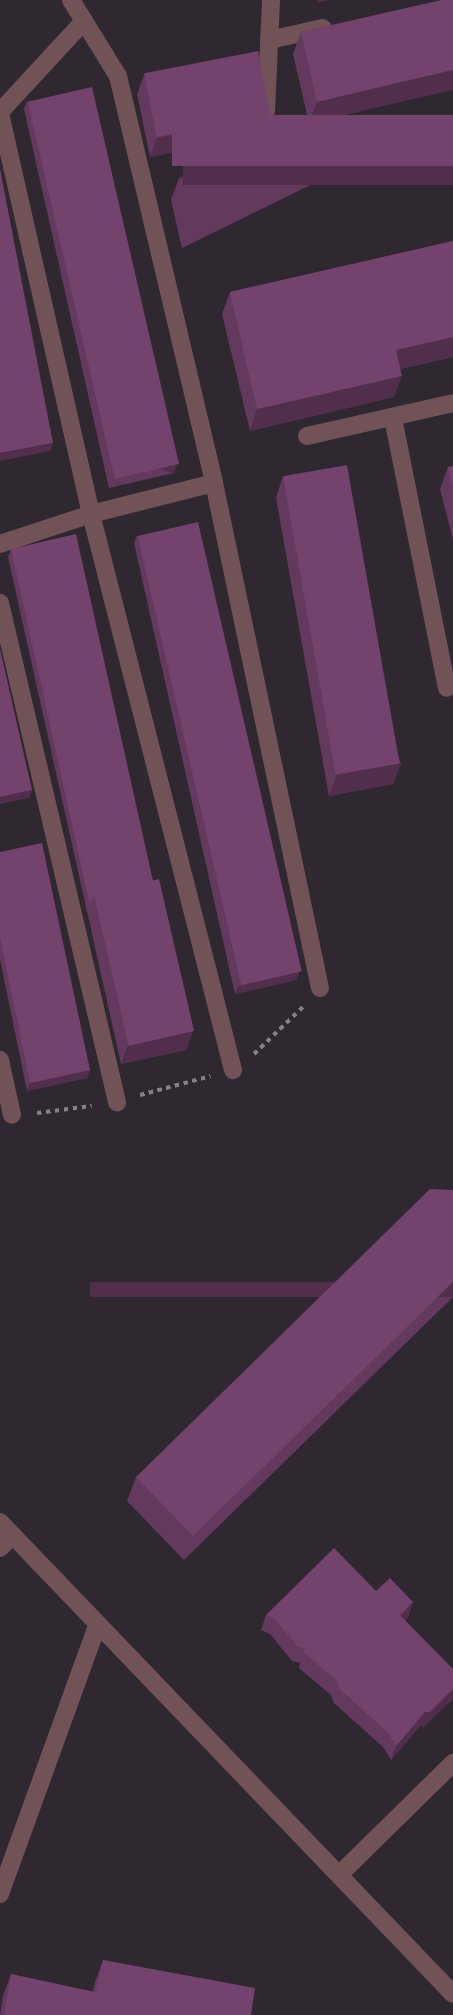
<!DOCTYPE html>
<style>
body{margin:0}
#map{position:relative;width:453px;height:2015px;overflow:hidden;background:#2f2831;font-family:"DM Sans",sans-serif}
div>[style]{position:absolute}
.path>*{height:4px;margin-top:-2px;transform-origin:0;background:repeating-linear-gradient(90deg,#878088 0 4.5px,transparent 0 9px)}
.lane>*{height:18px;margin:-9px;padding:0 9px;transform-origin:9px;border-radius:9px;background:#715357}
.street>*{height:18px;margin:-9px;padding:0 9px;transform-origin:9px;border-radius:9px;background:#715357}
.wall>*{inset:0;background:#63395e}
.shaded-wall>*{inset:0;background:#502e4c;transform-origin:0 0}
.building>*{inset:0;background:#73426d;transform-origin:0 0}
span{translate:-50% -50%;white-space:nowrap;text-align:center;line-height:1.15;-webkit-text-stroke:6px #151216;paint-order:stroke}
</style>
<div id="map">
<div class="path">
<i style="left:254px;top:1054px;width:71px;rotate:-43.9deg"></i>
<i style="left:140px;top:1095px;width:73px;rotate:-15deg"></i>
<i style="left:37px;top:1113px;width:55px;rotate:-7.3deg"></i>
</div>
<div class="lane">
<i style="left:71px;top:0;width:89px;rotate:58.3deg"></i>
<i style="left:118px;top:76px;width:418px;rotate:76.7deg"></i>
<i style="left:214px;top:483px;width:516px;rotate:78.15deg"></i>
<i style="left:269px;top:40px;width:55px;rotate:-12.5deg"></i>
<i style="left:266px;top:111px;width:111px;rotate:-87.4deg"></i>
<i style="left:0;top:112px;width:124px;rotate:-47.3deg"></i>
<i style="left:393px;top:418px;width:275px;rotate:78.7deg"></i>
<i style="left:307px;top:436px;width:150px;rotate:-12.7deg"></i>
<i style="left:214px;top:483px;width:127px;rotate:165.9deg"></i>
<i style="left:91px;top:514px;width:574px;rotate:75.67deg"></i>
<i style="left:0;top:544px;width:96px;rotate:-18.2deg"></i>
<i style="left:91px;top:514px;width:412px;rotate:-102.8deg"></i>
<i style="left:0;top:603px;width:513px;rotate:76.8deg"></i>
<i style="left:0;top:1060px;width:56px;rotate:77.7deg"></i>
<i style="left:0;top:1548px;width:18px;rotate:-45deg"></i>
<i style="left:339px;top:1875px;width:160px;rotate:-44.5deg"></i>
<i style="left:0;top:1894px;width:287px;rotate:-70.1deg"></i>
</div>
<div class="street">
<i style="left:0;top:1522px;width:654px;rotate:46.18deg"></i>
</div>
<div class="wall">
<i style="clip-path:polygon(442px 0,309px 123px,293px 54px,301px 32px)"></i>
<i style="clip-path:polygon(144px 75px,271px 115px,264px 134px,150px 157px,137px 94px)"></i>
<i style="clip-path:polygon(27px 101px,174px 473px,109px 488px,24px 109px)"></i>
<i style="clip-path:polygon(453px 115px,182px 248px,171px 200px,179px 178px)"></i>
<i style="clip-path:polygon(453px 241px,453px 357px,400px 369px,394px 397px,250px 431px,222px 314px,230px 292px)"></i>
<i style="clip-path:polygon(453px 466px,453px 540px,440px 489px,448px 467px)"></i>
<i style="clip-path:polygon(283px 476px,401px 763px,393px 784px,329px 796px,276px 498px)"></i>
<i style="clip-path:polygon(137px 535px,299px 972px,296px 980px,235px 994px,134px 543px)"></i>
<i style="clip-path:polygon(11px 549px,153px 881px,193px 1031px,186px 1050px,121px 1064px,8px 557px)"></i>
<i style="clip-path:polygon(0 852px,90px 1070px,87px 1078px,27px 1091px,0 959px)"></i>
<i style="clip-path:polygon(453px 1190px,453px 1297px,184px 1560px,127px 1501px,136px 1477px)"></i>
<i style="clip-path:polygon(376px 1591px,413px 1602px,408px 1617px,405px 1620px,424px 1727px,420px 1726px,391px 1760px,384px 1748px,334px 1703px,331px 1695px,299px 1668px,300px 1663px,292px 1661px,270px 1634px,261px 1630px,266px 1615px)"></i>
<i style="clip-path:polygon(103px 1960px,251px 2015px,0 2015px,3px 1996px,11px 1974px,93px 1992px,95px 1982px)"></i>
</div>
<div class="shaded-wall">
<i style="clip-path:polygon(318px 0,329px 0,317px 3px)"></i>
<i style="clip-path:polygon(453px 70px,453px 90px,309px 123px,317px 102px)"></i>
<i style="clip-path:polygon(271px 115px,264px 134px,150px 157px,157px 138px)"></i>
<i style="left:453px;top:166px;width:19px;height:270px;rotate:90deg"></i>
<i style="clip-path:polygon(453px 337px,453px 357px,388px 372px,396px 350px)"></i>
<i style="clip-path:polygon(402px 376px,394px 397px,250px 431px,257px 409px)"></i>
<i style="clip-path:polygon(53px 443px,50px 451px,0 461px,0 453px)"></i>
<i style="left:177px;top:465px;width:9px;height:67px;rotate:111deg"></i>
<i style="clip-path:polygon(401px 763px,393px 784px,329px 796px,337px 774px)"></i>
<i style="clip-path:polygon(32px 790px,29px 798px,0 804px,0 797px)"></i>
<i style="clip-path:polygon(299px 972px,296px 980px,235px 994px,238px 986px)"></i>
<i style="clip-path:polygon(193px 1031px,186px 1050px,121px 1064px,128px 1045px)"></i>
<i style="clip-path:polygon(90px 1070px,87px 1078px,27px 1091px,30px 1083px)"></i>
<i style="left:453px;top:1282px;width:15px;height:363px;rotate:90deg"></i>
<i style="clip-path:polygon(413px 1602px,408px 1617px,395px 1630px,400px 1615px)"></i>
<i style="clip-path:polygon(453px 1689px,453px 1699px,424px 1727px,420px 1726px,391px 1760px,396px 1746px,425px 1712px)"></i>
</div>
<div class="building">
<i style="clip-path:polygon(442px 0,453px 0,453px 70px,317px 102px,301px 32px)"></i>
<i style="left:258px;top:51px;width:65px;height:116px;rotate:79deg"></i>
<i style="left:92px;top:87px;width:387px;height:66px;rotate:77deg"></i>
<i style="left:453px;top:115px;width:51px;height:281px;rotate:90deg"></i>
<i style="clip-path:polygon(0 169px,53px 443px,0 453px)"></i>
<i style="clip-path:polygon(453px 241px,453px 337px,396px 350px,402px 376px,257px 409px,230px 292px)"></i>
<i style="left:347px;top:465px;width:303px;height:65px;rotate:80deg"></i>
<i style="clip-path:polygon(453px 466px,453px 488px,448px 467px)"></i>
<i style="left:198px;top:522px;width:461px;height:62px;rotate:77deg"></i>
<i style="clip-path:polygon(76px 534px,153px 881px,94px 894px,90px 905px,11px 549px)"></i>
<i style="clip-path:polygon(0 649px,32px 790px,0 797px)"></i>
<i style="clip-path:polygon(42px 843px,90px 1070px,30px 1083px,0 937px,0 852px)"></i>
<i style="left:159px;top:879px;width:156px;height:67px;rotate:77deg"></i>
<i style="clip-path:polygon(430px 1189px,453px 1190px,453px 1282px,193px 1536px,136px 1477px)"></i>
<i style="clip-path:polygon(334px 1548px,376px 1591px,390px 1578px,413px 1602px,400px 1615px,453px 1669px,453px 1689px,430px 1712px,425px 1712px,396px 1746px,389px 1734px,339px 1688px,336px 1680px,304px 1653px,305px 1649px,297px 1646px,275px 1619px,266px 1615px)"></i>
<i style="clip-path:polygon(103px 1960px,255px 1988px,251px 2015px,4px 2015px,11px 1974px,95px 1992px)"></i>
</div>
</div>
